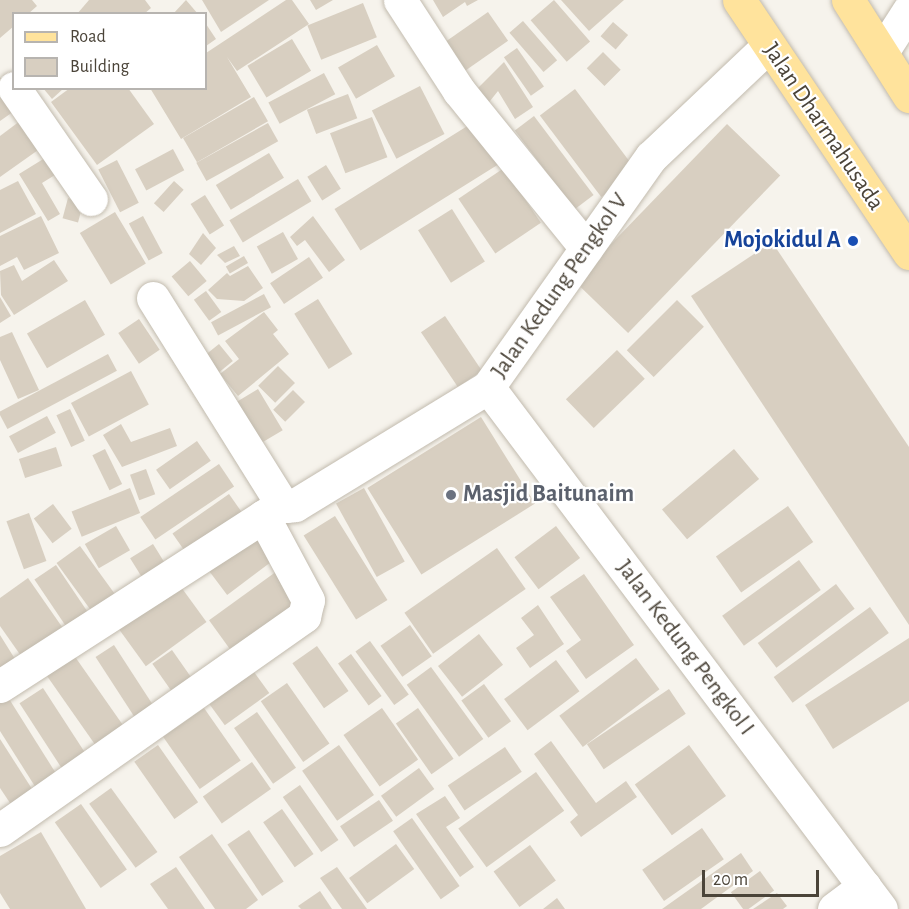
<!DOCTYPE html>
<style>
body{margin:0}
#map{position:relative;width:909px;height:909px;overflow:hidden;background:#f6f3ec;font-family:"Alegreya Sans",sans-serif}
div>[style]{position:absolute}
.building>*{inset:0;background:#d8cfc1;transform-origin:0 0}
.roads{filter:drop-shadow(0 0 2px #c2bbae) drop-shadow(0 0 2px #c2bbae)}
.minor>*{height:33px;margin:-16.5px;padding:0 16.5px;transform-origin:16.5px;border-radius:16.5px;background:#fff}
.major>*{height:33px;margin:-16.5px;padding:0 16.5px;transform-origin:16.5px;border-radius:16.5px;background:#ffe39c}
.dots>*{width:16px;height:16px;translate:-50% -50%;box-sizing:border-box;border:3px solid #fff;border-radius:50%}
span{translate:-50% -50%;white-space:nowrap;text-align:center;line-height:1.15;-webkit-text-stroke:4.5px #fff;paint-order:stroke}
.street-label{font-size:24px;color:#4b4439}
.transit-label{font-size:24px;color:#164399;font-weight:700}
.right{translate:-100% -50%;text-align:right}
.worship-label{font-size:24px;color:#5b616d;font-weight:700}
.left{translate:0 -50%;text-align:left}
.legend{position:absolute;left:12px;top:12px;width:195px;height:78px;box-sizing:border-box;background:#fff;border:2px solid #b7b4b0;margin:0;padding:8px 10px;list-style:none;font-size:18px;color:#4b4439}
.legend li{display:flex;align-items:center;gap:12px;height:30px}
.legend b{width:30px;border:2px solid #b7b4b0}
.scale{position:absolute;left:702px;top:870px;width:117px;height:27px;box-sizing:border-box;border:3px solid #4b4439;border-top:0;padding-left:8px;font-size:18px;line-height:21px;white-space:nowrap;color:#4b4439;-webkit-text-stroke:4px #fff;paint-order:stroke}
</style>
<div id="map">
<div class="building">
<i style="clip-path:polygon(0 0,32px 0,37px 6px,28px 14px,14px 14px,14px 26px,0 38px)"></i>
<i style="clip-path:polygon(89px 0,145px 0,151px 8px,144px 14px,77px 14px)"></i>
<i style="clip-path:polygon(186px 0,198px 14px,173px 14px)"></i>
<i style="clip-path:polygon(202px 0,269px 0,221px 32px)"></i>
<i style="clip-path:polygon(286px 0,292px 0,309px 24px,237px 71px,227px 57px,251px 97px,181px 139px,150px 88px,206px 88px,206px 53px)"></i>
<i style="clip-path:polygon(310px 0,333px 0,316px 10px)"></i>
<i style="clip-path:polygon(433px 0,478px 0,467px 6px,465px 2px,443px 17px)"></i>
<i style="left:554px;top:0;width:55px;height:31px;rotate:49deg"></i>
<i style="clip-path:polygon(561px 0,624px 0,589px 31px)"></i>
<i style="left:363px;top:3px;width:37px;height:60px;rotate:68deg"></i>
<i style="left:488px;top:12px;width:35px;height:55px;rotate:55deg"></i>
<i style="left:523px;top:21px;width:52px;height:18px;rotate:49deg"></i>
<i style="left:613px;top:22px;width:20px;height:19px;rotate:41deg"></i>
<i style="clip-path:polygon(206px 24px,216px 39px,206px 46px)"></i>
<i style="left:292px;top:39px;width:37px;height:52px;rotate:59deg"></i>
<i style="left:377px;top:45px;width:36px;height:45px;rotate:60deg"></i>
<i style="left:517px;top:48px;width:47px;height:16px;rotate:55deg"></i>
<i style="left:603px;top:52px;width:25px;height:23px;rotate:45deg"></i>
<i style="clip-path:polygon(504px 62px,533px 107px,515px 119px,498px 91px,482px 111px,467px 99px)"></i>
<i style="left:324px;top:73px;width:24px;height:63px;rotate:62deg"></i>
<i style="clip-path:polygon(0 77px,20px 107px,0 121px)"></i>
<i style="left:420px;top:86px;width:54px;height:54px;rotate:63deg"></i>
<i style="clip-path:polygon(43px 88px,64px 88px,52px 99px)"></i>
<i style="clip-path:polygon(70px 88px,128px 88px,154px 124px,97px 165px,51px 102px)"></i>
<i style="left:575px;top:89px;width:102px;height:44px;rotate:53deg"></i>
<i style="left:348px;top:94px;width:26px;height:44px;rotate:69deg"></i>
<i style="left:254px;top:97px;width:28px;height:82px;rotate:60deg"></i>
<i style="clip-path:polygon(28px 115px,48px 143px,0 177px,0 136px)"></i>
<i style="left:534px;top:116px;width:99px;height:24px;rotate:53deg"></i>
<i style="left:372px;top:117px;width:43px;height:45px;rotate:69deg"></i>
<i style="left:477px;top:120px;width:49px;height:168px;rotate:58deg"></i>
<i style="left:268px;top:123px;width:21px;height:82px;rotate:61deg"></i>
<i style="left:727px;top:124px;width:74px;height:219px;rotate:44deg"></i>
<i style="left:173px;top:149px;width:24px;height:43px;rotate:62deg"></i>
<i style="clip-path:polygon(53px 153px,63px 170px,42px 183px,60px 214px,48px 221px,19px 174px)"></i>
<i style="left:269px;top:153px;width:29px;height:62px;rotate:59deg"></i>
<i style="left:117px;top:160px;width:48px;height:21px;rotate:63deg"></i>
<i style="left:326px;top:165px;width:28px;height:22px;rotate:58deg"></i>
<i style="left:504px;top:168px;width:66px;height:55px;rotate:56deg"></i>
<i style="left:298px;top:179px;width:26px;height:80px;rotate:59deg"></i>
<i style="clip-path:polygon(18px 181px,36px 214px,0 233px,0 190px)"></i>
<i style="left:174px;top:181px;width:13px;height:30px;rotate:42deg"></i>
<i style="left:205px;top:195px;width:36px;height:17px;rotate:58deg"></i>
<i style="left:68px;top:198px;width:16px;height:21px;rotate:15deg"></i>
<i style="left:452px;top:209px;width:62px;height:40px;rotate:58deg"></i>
<i style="left:115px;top:212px;width:60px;height:41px;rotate:59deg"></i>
<i style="clip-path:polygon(41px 216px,59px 253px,24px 270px,17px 257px,0 266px,0 236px)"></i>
<i style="left:143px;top:216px;width:42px;height:16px;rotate:62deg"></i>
<i style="clip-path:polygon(313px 216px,345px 260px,329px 272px,305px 240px,297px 246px,290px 237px)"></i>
<i style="left:283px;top:232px;width:31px;height:30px;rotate:61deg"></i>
<i style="clip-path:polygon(203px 233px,216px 248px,201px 265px,189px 254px)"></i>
<i style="clip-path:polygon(772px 242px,909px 447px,909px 625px,691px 296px)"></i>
<i style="clip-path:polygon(234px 246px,240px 256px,225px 263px,217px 255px)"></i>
<i style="left:244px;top:256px;width:8px;height:21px;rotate:60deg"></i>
<i style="left:309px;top:257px;width:25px;height:47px;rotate:56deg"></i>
<i style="clip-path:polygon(54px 260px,68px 281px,14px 315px,1px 295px,0 271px,14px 265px,22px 281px)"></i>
<i style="left:190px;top:261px;width:26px;height:24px;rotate:50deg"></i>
<i style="clip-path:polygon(248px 266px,263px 288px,244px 301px,217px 299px,208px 290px,227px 273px,230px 276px)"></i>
<i style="left:206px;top:291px;width:26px;height:15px;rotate:54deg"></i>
<i style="left:264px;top:294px;width:15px;height:60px;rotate:62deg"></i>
<i style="clip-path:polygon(0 297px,11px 316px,0 323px)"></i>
<i style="left:318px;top:299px;width:65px;height:28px;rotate:58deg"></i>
<i style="left:85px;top:300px;width:40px;height:67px;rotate:60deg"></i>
<i style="left:677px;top:300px;width:38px;height:71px;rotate:45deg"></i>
<i style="clip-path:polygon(264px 312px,278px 330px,273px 334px,289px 354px,238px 396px,220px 374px,239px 359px,225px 341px)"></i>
<i style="left:445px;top:316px;width:66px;height:29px;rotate:56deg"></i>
<i style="left:139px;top:319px;width:37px;height:25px;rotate:56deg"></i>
<i style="clip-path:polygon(12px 332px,39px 390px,18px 399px,0 360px,0 337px)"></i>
<i style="left:219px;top:344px;width:22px;height:18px;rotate:51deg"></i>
<i style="left:617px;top:350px;width:40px;height:71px;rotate:46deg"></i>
<i style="left:108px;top:354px;width:19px;height:124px;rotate:62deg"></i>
<i style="left:278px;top:366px;width:24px;height:28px;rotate:45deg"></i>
<i style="left:131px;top:371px;width:38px;height:68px;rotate:62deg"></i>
<i style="left:258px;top:389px;width:48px;height:30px;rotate:59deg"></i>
<i style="left:293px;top:390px;width:17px;height:28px;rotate:45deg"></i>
<i style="left:70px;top:409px;width:35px;height:15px;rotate:65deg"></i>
<i style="left:47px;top:416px;width:19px;height:43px;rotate:62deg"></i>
<i style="left:481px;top:417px;width:102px;height:134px;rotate:58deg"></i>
<i style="clip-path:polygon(121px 424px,131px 442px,170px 428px,177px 446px,122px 467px,103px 435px)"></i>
<i style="left:197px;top:441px;width:24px;height:50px;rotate:55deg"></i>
<i style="left:56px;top:447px;width:20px;height:39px;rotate:72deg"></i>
<i style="left:105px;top:449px;width:39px;height:14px;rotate:64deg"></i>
<i style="left:734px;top:449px;width:39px;height:94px;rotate:50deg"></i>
<i style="left:219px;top:464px;width:27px;height:95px;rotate:56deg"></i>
<i style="left:146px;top:469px;width:27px;height:17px;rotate:70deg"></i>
<i style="left:130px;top:488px;width:27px;height:63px;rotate:68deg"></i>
<i style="left:364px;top:488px;width:84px;height:32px;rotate:61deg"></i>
<i style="left:229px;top:494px;width:32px;height:69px;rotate:55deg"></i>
<i style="left:53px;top:504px;width:31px;height:24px;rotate:53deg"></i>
<i style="left:788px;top:506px;width:44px;height:88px;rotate:55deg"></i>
<i style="left:29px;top:513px;width:51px;height:24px;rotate:70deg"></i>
<i style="left:335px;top:516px;width:99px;height:37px;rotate:58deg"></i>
<i style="left:116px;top:526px;width:28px;height:36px;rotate:60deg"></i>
<i style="left:556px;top:526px;width:40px;height:52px;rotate:53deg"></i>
<i style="left:261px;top:532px;width:30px;height:65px;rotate:53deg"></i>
<i style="left:153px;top:544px;width:32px;height:27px;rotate:58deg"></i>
<i style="left:80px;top:546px;width:63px;height:29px;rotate:54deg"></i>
<i style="left:497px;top:548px;width:50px;height:113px;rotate:55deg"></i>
<i style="left:799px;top:560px;width:37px;height:95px;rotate:54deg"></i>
<i style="left:56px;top:565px;width:63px;height:26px;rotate:56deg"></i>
<i style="left:277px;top:571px;width:48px;height:84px;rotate:54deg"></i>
<i style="clip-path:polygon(584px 574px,634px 645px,586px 679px,566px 651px,581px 640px,550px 597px)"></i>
<i style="left:173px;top:576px;width:57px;height:75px;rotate:54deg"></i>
<i style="clip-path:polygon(28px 578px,67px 634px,26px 663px,0 626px,0 598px)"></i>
<i style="left:836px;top:584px;width:31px;height:98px;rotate:53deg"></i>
<i style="clip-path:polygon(538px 605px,564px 644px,530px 668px,516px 648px,534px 635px,521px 618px)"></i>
<i style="left:870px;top:607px;width:32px;height:119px;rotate:54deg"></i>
<i style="left:410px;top:625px;width:38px;height:36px;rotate:55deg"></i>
<i style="left:479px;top:634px;width:39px;height:52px;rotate:52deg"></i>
<i style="clip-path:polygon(0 635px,20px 667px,0 678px)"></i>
<i style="clip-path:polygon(909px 638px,909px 701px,833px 749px,805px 705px)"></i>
<i style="left:370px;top:641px;width:66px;height:18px;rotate:54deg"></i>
<i style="left:114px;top:645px;width:79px;height:22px;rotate:57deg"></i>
<i style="left:317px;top:646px;width:55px;height:30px;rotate:55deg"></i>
<i style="left:172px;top:650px;width:44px;height:24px;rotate:55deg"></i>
<i style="left:71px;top:651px;width:95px;height:34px;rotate:55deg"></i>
<i style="left:351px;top:654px;width:52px;height:16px;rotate:54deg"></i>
<i style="left:636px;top:658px;width:39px;height:96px;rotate:53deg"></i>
<i style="left:556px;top:660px;width:39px;height:65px;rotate:53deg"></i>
<i style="left:431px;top:667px;width:89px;height:30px;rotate:54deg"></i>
<i style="left:254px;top:672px;width:26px;height:55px;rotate:54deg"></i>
<i style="left:287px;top:683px;width:74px;height:32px;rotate:55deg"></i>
<i style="left:484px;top:684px;width:46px;height:28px;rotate:54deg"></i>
<i style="left:43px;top:688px;width:82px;height:28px;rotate:57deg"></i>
<i style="left:669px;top:689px;width:30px;height:99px;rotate:56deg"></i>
<i style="clip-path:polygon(6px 694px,57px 775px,36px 788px,0 731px,0 698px)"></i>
<i style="left:204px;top:708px;width:64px;height:50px;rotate:55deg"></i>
<i style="left:382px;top:708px;width:63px;height:47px;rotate:55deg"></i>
<i style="left:418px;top:708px;width:62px;height:27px;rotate:55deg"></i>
<i style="left:257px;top:712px;width:68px;height:28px;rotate:55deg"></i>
<i style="clip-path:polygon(0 739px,34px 792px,12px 806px,0 788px)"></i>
<i style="clip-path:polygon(551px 741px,596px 803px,626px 781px,637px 797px,581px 837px,570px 822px,578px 815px,534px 754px)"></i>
<i style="left:158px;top:745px;width:70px;height:29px;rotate:55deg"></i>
<i style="left:339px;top:745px;width:61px;height:45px;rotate:55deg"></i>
<i style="left:689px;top:745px;width:63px;height:67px;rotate:54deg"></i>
<i style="left:505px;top:747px;width:30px;height:69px;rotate:56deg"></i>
<i style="left:252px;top:762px;width:33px;height:60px;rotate:55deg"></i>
<i style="left:419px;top:768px;width:26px;height:47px;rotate:54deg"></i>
<i style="left:536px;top:772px;width:48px;height:96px;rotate:54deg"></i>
<i style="left:300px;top:785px;width:67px;height:21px;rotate:55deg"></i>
<i style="left:111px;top:788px;width:79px;height:27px;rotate:54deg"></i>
<i style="clip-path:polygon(445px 796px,460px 818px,446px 827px,474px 867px,460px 877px,416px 814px)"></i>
<i style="left:379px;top:800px;width:25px;height:47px;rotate:56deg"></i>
<i style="left:81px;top:804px;width:80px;height:32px;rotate:55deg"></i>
<i style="left:282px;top:809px;width:55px;height:23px;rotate:55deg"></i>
<i style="left:412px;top:818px;width:83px;height:23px;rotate:55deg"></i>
<i style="left:702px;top:828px;width:38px;height:73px;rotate:55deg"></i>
<i style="left:249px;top:830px;width:62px;height:26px;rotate:56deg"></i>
<i style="clip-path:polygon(41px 832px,86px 909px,10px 909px,0 893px,0 856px)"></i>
<i style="clip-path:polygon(212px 834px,258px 900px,246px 909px,215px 909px,179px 857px)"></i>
<i style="left:396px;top:844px;width:31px;height:58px;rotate:54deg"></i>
<i style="left:530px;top:845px;width:44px;height:45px;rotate:54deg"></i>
<i style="clip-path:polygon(741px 853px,753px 871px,701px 909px,662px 909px)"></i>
<i style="clip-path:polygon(176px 867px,205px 909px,168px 909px,150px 884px)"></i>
<i style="clip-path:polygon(337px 867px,367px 909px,342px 909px,320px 878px)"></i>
<i style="left:760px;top:871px;width:24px;height:36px;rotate:54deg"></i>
<i style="clip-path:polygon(320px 891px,332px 909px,301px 909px,298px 906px)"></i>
<i style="clip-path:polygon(777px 893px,787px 906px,783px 909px,753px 909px)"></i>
<i style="clip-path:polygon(557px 898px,565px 909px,543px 909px)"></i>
</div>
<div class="roads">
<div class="minor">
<i style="left:400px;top:0;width:108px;rotate:57deg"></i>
<i style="left:459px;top:91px;width:202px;rotate:51deg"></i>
<i style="left:882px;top:52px;width:50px;rotate:-57.3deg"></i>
<i style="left:14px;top:88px;width:135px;rotate:55.3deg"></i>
<i style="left:153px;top:298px;width:238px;rotate:58deg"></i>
<i style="left:279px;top:500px;width:9px;rotate:41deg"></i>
<i style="left:286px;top:506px;width:9px;rotate:-6deg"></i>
<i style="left:295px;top:505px;width:226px;rotate:-31.4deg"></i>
<i style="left:488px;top:387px;width:282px;rotate:-54.7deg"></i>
<i style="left:651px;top:157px;width:161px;rotate:-43.5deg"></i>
<i style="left:488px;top:387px;width:653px;rotate:53.02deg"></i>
<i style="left:0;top:686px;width:334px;rotate:-32.8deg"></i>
<i style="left:0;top:830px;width:372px;rotate:-35.1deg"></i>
<i style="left:304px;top:616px;width:16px;rotate:-76deg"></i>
<i style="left:308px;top:600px;width:95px;rotate:-118.2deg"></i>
<i style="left:834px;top:909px;width:38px;rotate:-37deg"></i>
</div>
<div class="major">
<i style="left:739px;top:0;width:305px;rotate:56.1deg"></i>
<i style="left:848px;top:0;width:114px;rotate:57.6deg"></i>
</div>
</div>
<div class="dots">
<i style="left:853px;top:241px;background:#1a4fb4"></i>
<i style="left:451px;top:495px;background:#6b7280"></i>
</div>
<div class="street-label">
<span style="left:823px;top:127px;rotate:56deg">Jalan Dharmahusada</span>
<span style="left:560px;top:286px;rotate:-55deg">Jalan Kedung Pengkol V</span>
<span style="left:685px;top:648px;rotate:53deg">Jalan Kedung Pengkol I</span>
</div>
<div class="transit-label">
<span class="right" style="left:841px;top:241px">Mojokidul A</span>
</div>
<div class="worship-label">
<span class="left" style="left:463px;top:495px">Masjid Baitunaim</span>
</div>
<ul class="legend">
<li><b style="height:8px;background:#ffe39c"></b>Road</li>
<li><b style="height:16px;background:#d8cfc1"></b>Building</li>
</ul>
<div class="scale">20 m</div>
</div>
